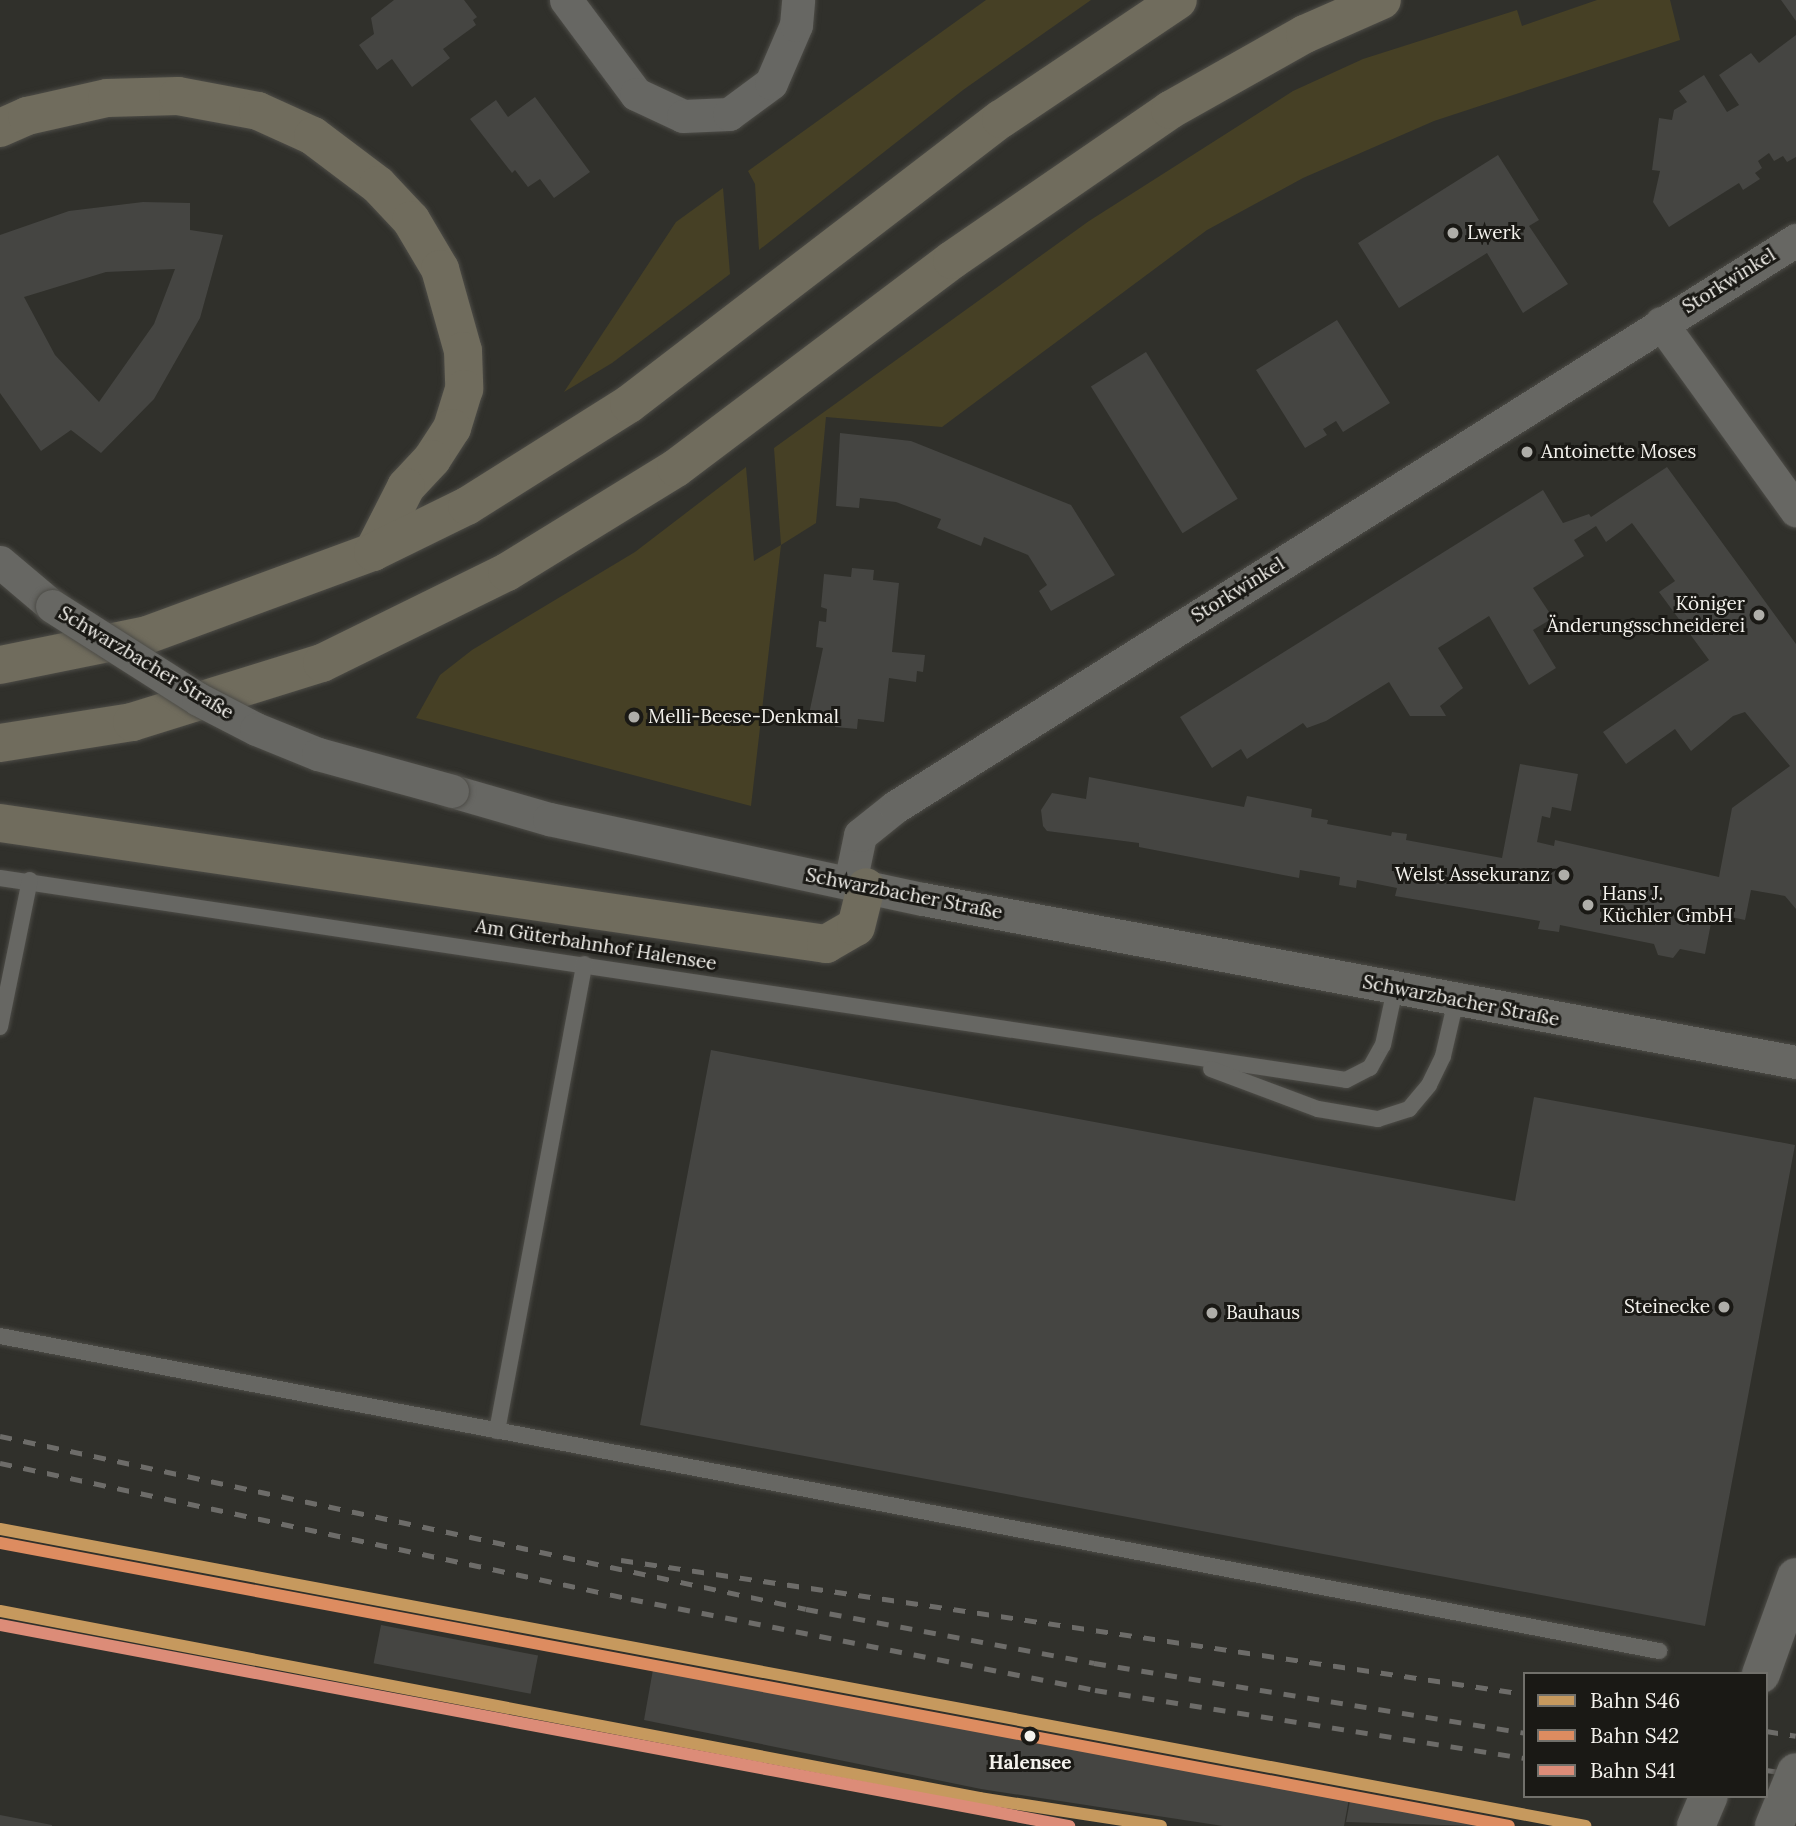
<!DOCTYPE html>
<meta charset="utf-8">
<style>
body{margin:0}
#map{position:relative;width:1796px;height:1826px;overflow:hidden;background:#30302b;font-family:Lora,serif}
div>[style]{position:absolute}
.green>*{inset:0;background:#464025}
.building>*{inset:0;background:#454542;transform-origin:0 0}
.roads{filter:drop-shadow(0 0 2px #4d4c47) drop-shadow(0 0 2px #4d4c47)}
.lane>*{height:16px;margin:-8px;padding:0 8px;transform-origin:8px;border-radius:8px;background:#676763}
.street>*{height:33px;margin:-16.5px;padding:0 16.5px;transform-origin:16.5px;border-radius:16.5px;background:#676763}
.secondary>*{height:38px;margin:-19px;padding:0 19px;transform-origin:19px;border-radius:19px;background:#676763}
.highway>*{height:38px;margin:-19px;padding:0 19px;transform-origin:19px;border-radius:19px;background:#706c5d}
.rail>*{height:5px;margin-top:-2.5px;transform-origin:0;background:repeating-linear-gradient(90deg,#6d6c69 0 12px,transparent 0 24px)}
.bridges{filter:drop-shadow(0 0 2px #4d4c47) drop-shadow(0 0 2px #4d4c47)}
.street-bridge>*{height:33px;margin:-16.5px;padding:0 16.5px;transform-origin:16.5px;border-radius:16.5px;background:#676763}
.secondary-bridge>*{height:38px;margin:-19px;padding:0 19px;transform-origin:19px;border-radius:19px;background:#676763}
.rail-1>*{height:12px;margin:-6px;padding:0 6px;transform-origin:6px;border-radius:6px;background:#c6995e}
.rail-2>*{height:12px;margin:-6px;padding:0 6px;transform-origin:6px;border-radius:6px;background:#dd8c60}
.rail-3>*{height:12px;margin:-6px;padding:0 6px;transform-origin:6px;border-radius:6px;background:#dc8c78}
.dots>*{width:19px;height:19px;translate:-50% -50%;box-sizing:border-box;border:4px solid #1a1915;border-radius:50%}
span{translate:-50% -50%;white-space:nowrap;text-align:center;line-height:1.15;-webkit-text-stroke:6px #1a1915;paint-order:stroke}
.poi-label{font-size:19px;color:#f4f2ed}
.left{translate:0 -50%;text-align:left}
.right{translate:-100% -50%;text-align:right}
.street-label{font-size:19px;color:#f4f2ed}
.stop-label{font-size:19px;color:#f4f2ed;font-weight:700}
.legend{position:absolute;left:1523px;top:1672px;width:245px;height:126px;box-sizing:border-box;background:#1a1915;border:2px solid #71706b;margin:0;padding:9px 12px;list-style:none;font-size:21px;color:#f4f2ed}
.legend li{display:flex;align-items:center;gap:14px;height:35px}
.legend b{width:35px;border:2px solid #71706b}
</style>
<div id="map">
<div class="green">
<i style="clip-path:polygon(986px 0,1091px 0,963px 90px,759px 250px,755px 184px,748px 171px)"></i>
<i style="clip-path:polygon(1597px 0,1670px 0,1680px 40px,1434px 121px,1303px 178px,1207px 230px,942px 427px,826px 417px,816px 523px,781px 545px,751px 806px,416px 718px,440px 675px,472px 650px,635px 552px,746px 467px,754px 561px,781px 545px,774px 448px,1089px 221px,1293px 91px,1363px 59px,1517px 10px,1522px 26px)"></i>
<i style="clip-path:polygon(723px 188px,730px 274px,612px 363px,564px 392px,676px 222px)"></i>
</div>
<div class="building">
<i style="clip-path:polygon(394px 0,464px 0,477px 17px,473px 20px,476px 25px,443px 49px,450px 58px,412px 87px,392px 59px,377px 70px,359px 45px,374px 34px,371px 18px)"></i>
<i style="clip-path:polygon(1781px 0,1796px 0,1796px 21px)"></i>
<i style="clip-path:polygon(1796px 35px,1796px 157px,1787px 162px,1783px 156px,1774px 161px,1769px 153px,1758px 161px,1762px 168px,1755px 173px,1760px 179px,1743px 190px,1739px 183px,1669px 227px,1653px 202px,1660px 171px,1652px 170px,1659px 118px,1672px 120px,1674px 110px,1687px 102px,1679px 91px,1704px 75px,1727px 112px,1739px 105px,1719px 75px,1751px 53px,1759px 63px)"></i>
<i style="clip-path:polygon(535px 97px,590px 172px,554px 198px,540px 179px,528px 187px,515px 170px,512px 173px,470px 119px,496px 100px,508px 117px)"></i>
<i style="clip-path:polygon(1498px 155px,1539px 220px,1529px 226px,1568px 284px,1523px 313px,1487px 253px,1399px 308px,1358px 243px)"></i>
<i style="clip-path:polygon(evenodd,143px 202px,190px 203px,190px 230px,223px 235px,200px 318px,154px 399px,101px 453px,71px 430px,41px 451px,0 393px,0 235px,69px 211px,143px 202px,175px 269px,154px 324px,99px 402px,55px 355px,24px 297px,106px 272px,175px 269px)"></i>
<i style="clip-path:polygon(1337px 320px,1390px 403px,1343px 432px,1336px 421px,1323px 429px,1327px 435px,1305px 448px,1256px 370px)"></i>
<i style="left:1146px;top:352px;width:173px;height:65px;rotate:58deg"></i>
<i style="clip-path:polygon(840px 433px,911px 441px,1071px 505px,1115px 575px,1051px 611px,1039px 591px,1047px 585px,1028px 555px,984px 537px,981px 546px,937px 528px,941px 519px,896px 502px,860px 498px,859px 508px,836px 506px)"></i>
<i style="clip-path:polygon(1667px 467px,1796px 644px,1796px 909px,1785px 896px,1751px 890px,1745px 920px,1713px 913px,1705px 954px,1680px 949px,1673px 958px,1658px 955px,1654px 944px,1560px 925px,1559px 932px,1538px 929px,1540px 921px,1395px 896px,1397px 888px,1357px 880px,1356px 888px,1339px 885px,1340px 877px,1300px 870px,1299px 878px,1139px 847px,1139px 843px,1047px 831px,1043px 826px,1041px 810px,1052px 793px,1086px 799px,1089px 777px,1244px 807px,1247px 796px,1312px 809px,1311px 817px,1328px 820px,1327px 824px,1391px 836px,1392px 832px,1407px 834px,1406px 840px,1502px 858px,1520px 764px,1578px 774px,1571px 811px,1552px 807px,1550px 818px,1542px 816px,1537px 842px,1554px 846px,1555px 840px,1719px 877px,1732px 808px,1790px 766px,1745px 712px,1733px 716px,1691px 751px,1675px 729px,1626px 764px,1603px 732px,1709px 660px,1659px 592px,1675px 581px,1632px 523px,1606px 542px,1596px 526px,1574px 540px,1584px 556px,1533px 588px,1553px 618px,1533px 630px,1556px 668px,1529px 685px,1489px 616px,1438px 648px,1463px 688px,1440px 706px,1446px 716px,1410px 716px,1389px 682px,1326px 721px,1307px 728px,1303px 723px,1247px 759px,1241px 749px,1212px 768px,1180px 717px,1543px 490px,1563px 523px,1589px 514px,1591px 517px)"></i>
<i style="clip-path:polygon(852px 568px,874px 570px,873px 580px,899px 583px,892px 652px,925px 655px,923px 672px,917px 671px,916px 682px,889px 678px,884px 722px,858px 719px,857px 729px,835px 727px,836px 717px,809px 714px,823px 648px,816px 647px,819px 621px,826px 622px,827px 609px,821px 607px,824px 574px,851px 577px)"></i>
<i style="clip-path:polygon(711px 1050px,1515px 1201px,1534px 1097px,1795px 1145px,1705px 1626px,640px 1425px)"></i>
<i style="left:381px;top:1625px;width:160px;height:39px;rotate:11deg"></i>
<i style="clip-path:polygon(654px 1664px,1350px 1793px,1344px 1826px,1223px 1826px,981px 1789px,644px 1720px)"></i>
<i style="clip-path:polygon(1351px 1795px,1477px 1820px,1476px 1826px,1346px 1822px)"></i>
<i style="clip-path:polygon(0 1815px,52px 1825px,52px 1826px,0 1826px)"></i>
</div>
<div class="roads">
<div class="lane">
<i style="left:0;top:878px;width:1361px;rotate:8.53deg"></i>
<i style="left:1346px;top:1080px;width:27px;rotate:-27deg"></i>
<i style="left:1370px;top:1068px;width:26px;rotate:-61deg"></i>
<i style="left:1383px;top:1045px;width:57px;rotate:-77.9deg"></i>
<i style="left:0;top:1027px;width:150px;rotate:-78.5deg"></i>
<i style="left:1211px;top:1069px;width:114px;rotate:20.5deg"></i>
<i style="left:1318px;top:1109px;width:61px;rotate:9.5deg"></i>
<i style="left:1378px;top:1119px;width:33px;rotate:-18deg"></i>
<i style="left:1409px;top:1109px;width:31px;rotate:-50deg"></i>
<i style="left:1429px;top:1085px;width:32px;rotate:-64deg"></i>
<i style="left:1443px;top:1056px;width:57px;rotate:-76.9deg"></i>
<i style="left:0;top:1336px;width:1689px;rotate:10.75deg"></i>
<i style="left:497px;top:1431px;width:475px;rotate:-79.4deg"></i>
</div>
<div class="street">
<i style="left:566px;top:0;width:117px;rotate:53.3deg"></i>
<i style="left:636px;top:94px;width:52px;rotate:25.1deg"></i>
<i style="left:683px;top:116px;width:46px;rotate:-2.5deg"></i>
<i style="left:729px;top:114px;width:52px;rotate:-36.4deg"></i>
<i style="left:771px;top:83px;width:63px;rotate:-66.7deg"></i>
<i style="left:796px;top:25px;width:25px;rotate:-85deg"></i>
<i style="left:1661px;top:323px;width:231px;rotate:54.2deg"></i>
<i style="left:0;top:562px;width:68px;rotate:40.2deg"></i>
<i style="left:452px;top:791px;width:101px;rotate:16.1deg"></i>
<i style="left:549px;top:819px;width:382px;rotate:12.1deg"></i>
<i style="left:923px;top:899px;width:888px;rotate:10.58deg"></i>
<i style="left:850px;top:883px;width:49px;rotate:-78.2deg"></i>
<i style="left:860px;top:835px;width:45px;rotate:-38.7deg"></i>
<i style="left:895px;top:807px;width:1065px;rotate:-32.18deg"></i>
</div>
<div class="secondary">
<i style="left:1761px;top:1674px;width:103px;rotate:-70.2deg"></i>
<i style="left:1696px;top:1826px;width:33px;rotate:-67deg"></i>
</div>
<div class="highway">
<i style="left:0;top:128px;width:30px;rotate:-24deg"></i>
<i style="left:27px;top:116px;width:82px;rotate:-12.7deg"></i>
<i style="left:107px;top:98px;width:71px;rotate:-1.6deg"></i>
<i style="left:178px;top:96px;width:81px;rotate:10.6deg"></i>
<i style="left:258px;top:111px;width:60px;rotate:24.4deg"></i>
<i style="left:313px;top:136px;width:81px;rotate:37deg"></i>
<i style="left:378px;top:185px;width:48px;rotate:46.7deg"></i>
<i style="left:411px;top:220px;width:57px;rotate:59.4deg"></i>
<i style="left:440px;top:269px;width:85px;rotate:74.3deg"></i>
<i style="left:463px;top:351px;width:38px;rotate:88deg"></i>
<i style="left:464px;top:389px;width:41px;rotate:107.1deg"></i>
<i style="left:452px;top:428px;width:37px;rotate:123deg"></i>
<i style="left:432px;top:459px;width:38px;rotate:133deg"></i>
<i style="left:406px;top:487px;width:73px;rotate:116.9deg"></i>
<i style="left:0;top:665px;width:150px;rotate:-11.5deg"></i>
<i style="left:147px;top:635px;width:241px;rotate:-20.2deg"></i>
<i style="left:373px;top:552px;width:105px;rotate:-26.1deg"></i>
<i style="left:467px;top:506px;width:191px;rotate:-32.2deg"></i>
<i style="left:629px;top:404px;width:469px;rotate:-37.5deg"></i>
<i style="left:1001px;top:119px;width:213px;rotate:-33.9deg"></i>
<i style="left:0;top:743px;width:134px;rotate:-9deg"></i>
<i style="left:132px;top:722px;width:199px;rotate:-17.3deg"></i>
<i style="left:322px;top:663px;width:206px;rotate:-26.2deg"></i>
<i style="left:507px;top:572px;width:198px;rotate:-31.6deg"></i>
<i style="left:676px;top:468px;width:346px;rotate:-37deg"></i>
<i style="left:952px;top:260px;width:265px;rotate:-34.5deg"></i>
<i style="left:1170px;top:110px;width:155px;rotate:-29.4deg"></i>
<i style="left:1305px;top:34px;width:84px;rotate:-23.8deg"></i>
<i style="left:0;top:823px;width:835px;rotate:8.33deg"></i>
<i style="left:826px;top:944px;width:34px;rotate:-30deg"></i>
<i style="left:856px;top:927px;width:41px;rotate:-76deg"></i>
</div>
</div>
<div class="rail">
<i style="left:0;top:1436px;width:824px;rotate:12.11deg"></i>
<i style="left:806px;top:1609px;width:293px;rotate:10.6deg"></i>
<i style="left:1094px;top:1663px;width:437px;rotate:9.2deg"></i>
<i style="left:0;top:1463px;width:645px;rotate:12.16deg"></i>
<i style="left:631px;top:1599px;width:473px;rotate:11.1deg"></i>
<i style="left:1095px;top:1690px;width:435px;rotate:9deg"></i>
<i style="left:621px;top:1560px;width:914px;rotate:8.43deg"></i>
<i style="left:1766px;top:1731px;width:30px;rotate:9deg"></i>
<i style="left:1766px;top:1770px;width:30px;rotate:8deg"></i>
<i style="left:1766px;top:1793px;width:30px;rotate:8deg"></i>
</div>
<div class="bridges">
<div class="street-bridge">
<i style="left:52px;top:606px;width:173px;rotate:32.5deg"></i>
<i style="left:198px;top:699px;width:65px;rotate:27.3deg"></i>
<i style="left:256px;top:729px;width:67px;rotate:22deg"></i>
<i style="left:318px;top:754px;width:139px;rotate:15.4deg"></i>
</div>
<div class="secondary-bridge">
<i style="left:1774px;top:1826px;width:58px;rotate:-67.8deg"></i>
</div>
</div>
<div class="rail-1">
<i style="left:0;top:1529px;width:1613px;rotate:10.61deg"></i>
<i style="left:0;top:1611px;width:997px;rotate:10.81deg"></i>
<i style="left:979px;top:1798px;width:184px;rotate:8.7deg"></i>
</div>
<div class="rail-2">
<i style="left:0;top:1543px;width:1535px;rotate:10.62deg"></i>
</div>
<div class="rail-3">
<i style="left:0;top:1625px;width:1088px;rotate:10.65deg"></i>
</div>
<div class="dots">
<i style="left:1453px;top:233px;background:#afaea9"></i>
<i style="left:1527px;top:452px;background:#afaea9"></i>
<i style="left:1759px;top:615px;background:#afaea9"></i>
<i style="left:634px;top:717px;background:#afaea9"></i>
<i style="left:1564px;top:875px;background:#afaea9"></i>
<i style="left:1588px;top:905px;background:#afaea9"></i>
<i style="left:1724px;top:1307px;background:#afaea9"></i>
<i style="left:1212px;top:1313px;background:#afaea9"></i>
<i style="left:1030px;top:1736px;background:#f4f2ed"></i>
</div>
<div class="poi-label">
<span class="left" style="left:1467px;top:233px">Lwerk</span>
<span class="left" style="left:1541px;top:452px">Antoinette Moses</span>
<span class="right" style="left:1745px;top:615px">Königer<br>Änderungsschneiderei</span>
<span class="left" style="left:648px;top:717px">Melli-Beese-Denkmal</span>
<span class="right" style="left:1550px;top:875px">Welst Assekuranz</span>
<span class="left" style="left:1602px;top:905px">Hans J.<br>Küchler GmbH</span>
<span class="right" style="left:1710px;top:1307px">Steinecke</span>
<span class="left" style="left:1226px;top:1313px">Bauhaus</span>
</div>
<div class="street-label">
<span style="left:1729px;top:281px;rotate:-32deg">Storkwinkel</span>
<span style="left:1238px;top:590px;rotate:-32deg">Storkwinkel</span>
<span style="left:146px;top:663px;rotate:31deg">Schwarzbacher Straße</span>
<span style="left:904px;top:894px;rotate:11deg">Schwarzbacher Straße</span>
<span style="left:596px;top:945px;rotate:9deg">Am Güterbahnhof Halensee</span>
<span style="left:1461px;top:1001px;rotate:11deg">Schwarzbacher Straße</span>
</div>
<div class="stop-label">
<span style="left:1030px;top:1763px">Halensee</span>
</div>
<ul class="legend">
<li><b style="height:9px;background:#c6995e"></b>Bahn S46</li>
<li><b style="height:9px;background:#dd8c60"></b>Bahn S42</li>
<li><b style="height:9px;background:#dc8c78"></b>Bahn S41</li>
</ul>
</div>
